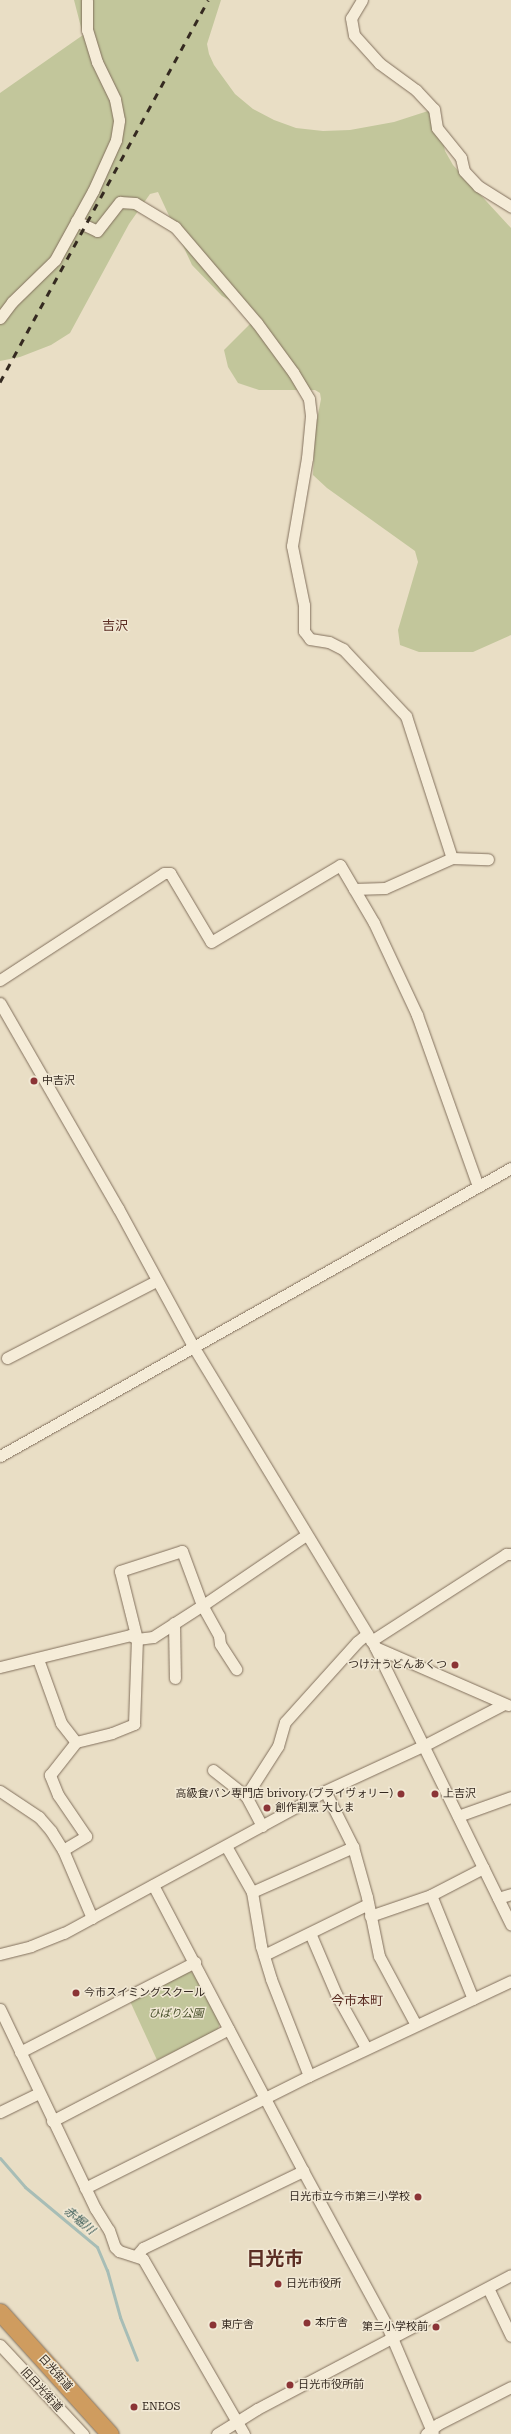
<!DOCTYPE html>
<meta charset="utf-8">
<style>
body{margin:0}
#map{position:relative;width:511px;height:2434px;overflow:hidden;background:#e9dec5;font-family:"Roboto Serif","Noto Sans JP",serif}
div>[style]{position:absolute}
.green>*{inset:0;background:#c2c69b}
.stream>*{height:3px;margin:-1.5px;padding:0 1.5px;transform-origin:1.5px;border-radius:1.5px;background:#a7bdb6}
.roads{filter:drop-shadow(0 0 1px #82705d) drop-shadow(0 0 1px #82705d)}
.minor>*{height:11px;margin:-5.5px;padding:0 5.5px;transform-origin:5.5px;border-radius:5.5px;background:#f5ecd8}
.highway>*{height:17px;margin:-8.5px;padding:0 8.5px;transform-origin:8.5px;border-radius:8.5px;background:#cf9c5f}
.rail>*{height:3px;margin-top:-1.5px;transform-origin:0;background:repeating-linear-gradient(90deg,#342920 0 7px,transparent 0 14px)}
.dots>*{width:11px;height:11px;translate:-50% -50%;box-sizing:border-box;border:2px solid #f1e8d4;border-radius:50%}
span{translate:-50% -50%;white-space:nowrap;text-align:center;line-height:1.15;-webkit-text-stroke:3px #f1e8d4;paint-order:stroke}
.poi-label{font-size:11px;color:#342920}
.left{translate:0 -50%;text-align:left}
.right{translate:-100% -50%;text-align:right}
.park-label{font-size:11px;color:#464e28;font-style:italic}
.street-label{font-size:11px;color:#342920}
.water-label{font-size:12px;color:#30524f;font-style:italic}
.quarter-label{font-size:13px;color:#5c2e24}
.town-label{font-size:19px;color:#5c2e24;font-weight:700}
</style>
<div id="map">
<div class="green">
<i style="clip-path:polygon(74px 0,221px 0,207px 44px,209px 54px,214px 65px,235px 94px,253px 109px,274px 120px,296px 128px,323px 131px,350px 130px,394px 122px,428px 111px,437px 112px,445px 151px,453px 165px,511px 228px,511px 635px,473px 652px,419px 652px,400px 645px,398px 630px,418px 562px,415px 551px,327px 488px,313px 475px,315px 430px,321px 399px,320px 393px,315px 390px,259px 390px,238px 383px,228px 367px,224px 350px,255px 319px,255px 315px,222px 296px,192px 265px,158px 192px,150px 194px,129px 224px,70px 333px,51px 345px,20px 357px,0 361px,0 93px,83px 35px)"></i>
<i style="clip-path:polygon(188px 1971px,193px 1973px,220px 2024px,217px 2031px,157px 2060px,129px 1999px)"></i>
</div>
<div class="stream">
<i style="left:0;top:2158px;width:38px;rotate:49deg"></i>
<i style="left:25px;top:2187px;width:94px;rotate:39.8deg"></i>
<i style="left:97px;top:2247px;width:25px;rotate:67deg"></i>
<i style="left:107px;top:2270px;width:49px;rotate:74.5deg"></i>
<i style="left:120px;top:2317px;width:46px;rotate:68.4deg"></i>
</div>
<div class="roads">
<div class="minor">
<i style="left:362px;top:0;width:21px;rotate:121deg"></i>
<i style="left:351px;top:18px;width:17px;rotate:80deg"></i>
<i style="left:354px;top:35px;width:38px;rotate:48deg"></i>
<i style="left:379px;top:63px;width:46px;rotate:36.1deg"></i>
<i style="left:416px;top:90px;width:26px;rotate:47deg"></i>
<i style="left:434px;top:109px;width:19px;rotate:81deg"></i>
<i style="left:437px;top:128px;width:38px;rotate:51deg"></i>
<i style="left:461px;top:158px;width:13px;rotate:77deg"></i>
<i style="left:464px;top:171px;width:21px;rotate:47deg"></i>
<i style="left:478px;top:186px;width:39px;rotate:32deg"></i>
<i style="left:76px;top:221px;width:23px;rotate:25deg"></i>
<i style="left:97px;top:231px;width:37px;rotate:-52deg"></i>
<i style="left:120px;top:202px;width:15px;rotate:4deg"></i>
<i style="left:135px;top:203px;width:47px;rotate:31deg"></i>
<i style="left:175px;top:227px;width:126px;rotate:49.5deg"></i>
<i style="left:257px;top:323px;width:61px;rotate:53.7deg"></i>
<i style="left:293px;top:372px;width:31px;rotate:59deg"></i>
<i style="left:309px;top:399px;width:17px;rotate:83deg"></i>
<i style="left:311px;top:416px;width:42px;rotate:95.4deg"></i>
<i style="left:307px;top:458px;width:89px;rotate:99.7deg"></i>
<i style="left:292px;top:546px;width:60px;rotate:78.5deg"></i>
<i style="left:304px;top:605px;width:26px;rotate:90deg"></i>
<i style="left:304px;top:631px;width:10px;rotate:53deg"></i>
<i style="left:310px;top:639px;width:19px;rotate:9deg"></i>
<i style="left:329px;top:642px;width:16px;rotate:27deg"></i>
<i style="left:343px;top:649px;width:92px;rotate:46.8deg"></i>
<i style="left:406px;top:716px;width:149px;rotate:72.1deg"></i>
<i style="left:0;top:318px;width:20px;rotate:-53deg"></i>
<i style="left:12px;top:302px;width:60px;rotate:-44.3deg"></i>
<i style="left:55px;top:260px;width:79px;rotate:-61.2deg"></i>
<i style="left:93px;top:191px;width:56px;rotate:-65.7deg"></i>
<i style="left:116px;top:140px;width:20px;rotate:-81deg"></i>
<i style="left:119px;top:120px;width:21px;rotate:-101deg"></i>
<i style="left:115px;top:99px;width:41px;rotate:-115.9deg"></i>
<i style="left:97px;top:62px;width:34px;rotate:-107deg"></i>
<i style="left:87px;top:30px;width:30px;rotate:-90deg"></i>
<i style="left:354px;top:889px;width:31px;rotate:-2deg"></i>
<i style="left:385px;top:888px;width:73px;rotate:-24.1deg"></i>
<i style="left:452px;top:858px;width:36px;rotate:2deg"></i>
<i style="left:0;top:980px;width:196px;rotate:-33.1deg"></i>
<i style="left:164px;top:873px;width:6px"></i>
<i style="left:170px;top:873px;width:80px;rotate:59.3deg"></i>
<i style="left:211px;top:942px;width:150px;rotate:-30.8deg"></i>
<i style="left:340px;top:865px;width:67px;rotate:59.6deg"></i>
<i style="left:374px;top:923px;width:102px;rotate:64.9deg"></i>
<i style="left:417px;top:1015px;width:182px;rotate:70.4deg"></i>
<i style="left:0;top:1003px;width:237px;rotate:60.1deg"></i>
<i style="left:118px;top:1208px;width:157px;rotate:61.5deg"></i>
<i style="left:193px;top:1346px;width:352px;rotate:58.8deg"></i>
<i style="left:375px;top:1647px;width:309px;rotate:63.9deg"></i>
<i style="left:7px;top:1358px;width:168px;rotate:-27.3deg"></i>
<i style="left:0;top:1456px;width:587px;rotate:-29.41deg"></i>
<i style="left:174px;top:1623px;width:55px;rotate:89deg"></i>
<i style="left:371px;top:1641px;width:161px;rotate:-32.8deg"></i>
<i style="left:506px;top:1554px;width:5px"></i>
<i style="left:375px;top:1647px;width:145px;rotate:23.6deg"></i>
<i style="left:38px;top:1659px;width:68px;rotate:70.2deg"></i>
<i style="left:61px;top:1723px;width:24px;rotate:52deg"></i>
<i style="left:0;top:1667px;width:134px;rotate:-13.8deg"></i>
<i style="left:130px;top:1635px;width:8px;rotate:30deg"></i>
<i style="left:137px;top:1639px;width:16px;rotate:-7deg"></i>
<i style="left:153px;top:1637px;width:63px;rotate:-32.7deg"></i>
<i style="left:206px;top:1603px;width:121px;rotate:-34.2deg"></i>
<i style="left:213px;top:1770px;width:42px;rotate:38.2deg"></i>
<i style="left:246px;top:1796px;width:34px;rotate:62deg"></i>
<i style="left:0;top:1791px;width:47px;rotate:33.7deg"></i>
<i style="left:39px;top:1817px;width:18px;rotate:49deg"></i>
<i style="left:51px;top:1831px;width:22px;rotate:58deg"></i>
<i style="left:63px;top:1850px;width:74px;rotate:66.9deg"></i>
<i style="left:325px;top:1791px;width:63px;rotate:63.4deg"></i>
<i style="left:353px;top:1847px;width:52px;rotate:74.4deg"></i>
<i style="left:367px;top:1897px;width:60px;rotate:78.5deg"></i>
<i style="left:379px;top:1956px;width:78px;rotate:61.8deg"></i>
<i style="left:246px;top:1796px;width:59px;rotate:-57.4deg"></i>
<i style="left:278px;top:1746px;width:25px;rotate:-74deg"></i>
<i style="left:285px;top:1722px;width:108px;rotate:-48deg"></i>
<i style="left:357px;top:1642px;width:13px;rotate:-39deg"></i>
<i style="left:458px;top:1816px;width:56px;rotate:-19.7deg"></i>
<i style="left:226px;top:1846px;width:53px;rotate:60.5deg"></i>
<i style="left:252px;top:1892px;width:55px;rotate:80.5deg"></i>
<i style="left:261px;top:1946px;width:34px;rotate:73deg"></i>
<i style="left:271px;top:1979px;width:104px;rotate:68.6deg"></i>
<i style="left:63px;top:1850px;width:27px;rotate:-31deg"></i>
<i style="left:86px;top:1836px;width:50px;rotate:-124.3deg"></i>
<i style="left:58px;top:1795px;width:22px;rotate:-112deg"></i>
<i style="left:50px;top:1775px;width:42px;rotate:-51.8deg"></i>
<i style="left:76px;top:1742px;width:37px;rotate:-14deg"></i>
<i style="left:112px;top:1733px;width:24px;rotate:-22deg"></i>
<i style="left:134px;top:1724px;width:85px;rotate:-88deg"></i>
<i style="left:137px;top:1639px;width:70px;rotate:-104deg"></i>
<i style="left:120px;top:1571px;width:65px;rotate:-17.9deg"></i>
<i style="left:182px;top:1551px;width:58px;rotate:69.7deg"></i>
<i style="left:202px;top:1605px;width:35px;rotate:61deg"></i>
<i style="left:219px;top:1636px;width:8px;rotate:83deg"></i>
<i style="left:220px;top:1644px;width:30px;rotate:57deg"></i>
<i style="left:153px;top:1885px;width:323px;rotate:62.3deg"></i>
<i style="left:303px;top:2171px;width:176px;rotate:61.5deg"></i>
<i style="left:387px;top:2326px;width:117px;rotate:66.9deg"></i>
<i style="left:252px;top:1892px;width:111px;rotate:-24deg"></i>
<i style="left:431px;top:1895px;width:112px;rotate:68deg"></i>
<i style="left:498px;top:1898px;width:14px;rotate:-17deg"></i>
<i style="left:370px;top:1916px;width:65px;rotate:-19deg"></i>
<i style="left:431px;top:1895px;width:59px;rotate:-27.4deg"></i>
<i style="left:310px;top:1933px;width:66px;rotate:66.9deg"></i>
<i style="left:336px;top:1994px;width:62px;rotate:60.9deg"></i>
<i style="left:0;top:1954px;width:32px;rotate:-14deg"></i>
<i style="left:31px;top:1946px;width:35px;rotate:-22deg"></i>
<i style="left:64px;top:1933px;width:297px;rotate:-28.5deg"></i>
<i style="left:325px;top:1791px;width:108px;rotate:-24.7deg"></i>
<i style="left:423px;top:1746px;width:91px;rotate:-27.4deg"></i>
<i style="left:264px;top:1955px;width:116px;rotate:-26.1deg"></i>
<i style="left:0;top:2009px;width:221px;rotate:64.5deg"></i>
<i style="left:95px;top:2208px;width:26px;rotate:58deg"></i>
<i style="left:109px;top:2230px;width:18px;rotate:71deg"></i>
<i style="left:115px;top:2247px;width:6px;rotate:45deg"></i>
<i style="left:119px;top:2251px;width:25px;rotate:18deg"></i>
<i style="left:143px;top:2259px;width:202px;rotate:60deg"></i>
<i style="left:20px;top:2052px;width:197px;rotate:-27.2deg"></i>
<i style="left:0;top:2112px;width:43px;rotate:-26deg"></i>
<i style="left:52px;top:2121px;width:199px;rotate:-27.5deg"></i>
<i style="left:85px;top:2188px;width:250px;rotate:-26.6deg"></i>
<i style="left:309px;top:2076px;width:223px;rotate:-25.2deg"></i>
<i style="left:136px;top:2256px;width:11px;rotate:-49deg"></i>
<i style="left:143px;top:2248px;width:178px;rotate:-25.7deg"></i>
<i style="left:488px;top:2288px;width:53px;rotate:64.4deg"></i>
<i style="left:0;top:2345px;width:122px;rotate:47deg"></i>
<i style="left:217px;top:2434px;width:47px;rotate:-32deg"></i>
<i style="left:257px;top:2409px;width:287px;rotate:-27.8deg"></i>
<i style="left:426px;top:2434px;width:16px;rotate:-40deg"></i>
<i style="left:438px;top:2424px;width:82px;rotate:-26.9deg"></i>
</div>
<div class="highway">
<i style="left:0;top:2312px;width:164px;rotate:48deg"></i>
</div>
</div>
<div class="rail">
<i style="left:0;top:382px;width:435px;rotate:-61.4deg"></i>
</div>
<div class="dots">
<i style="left:34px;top:1081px;background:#8b3436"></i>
<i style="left:455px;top:1665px;background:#8b3436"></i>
<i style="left:401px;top:1794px;background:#8b3436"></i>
<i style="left:435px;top:1794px;background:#8b3436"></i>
<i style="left:267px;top:1808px;background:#8b3436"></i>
<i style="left:76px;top:1993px;background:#8b3436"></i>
<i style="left:418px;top:2197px;background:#8b3436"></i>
<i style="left:278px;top:2284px;background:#8b3436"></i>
<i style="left:307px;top:2323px;background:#8b3436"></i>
<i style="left:213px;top:2325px;background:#8b3436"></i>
<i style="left:436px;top:2327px;background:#8b3436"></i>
<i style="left:290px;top:2385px;background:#8b3436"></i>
<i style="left:134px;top:2407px;background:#8b3436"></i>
</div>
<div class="poi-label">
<span class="left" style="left:42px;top:1081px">中吉沢</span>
<span class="right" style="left:447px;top:1665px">つけ汁うどんあくつ</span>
<span class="right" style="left:393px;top:1794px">高級食パン専門店 brivory (ブライヴォリー)</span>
<span class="left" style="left:443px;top:1794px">上吉沢</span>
<span class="left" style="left:275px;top:1808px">創作割烹 大しま</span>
<span class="left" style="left:84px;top:1993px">今市スイミングスクール</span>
<span class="right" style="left:410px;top:2197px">日光市立今市第三小学校</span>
<span class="left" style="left:286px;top:2284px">日光市役所</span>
<span class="left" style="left:315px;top:2323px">本庁舎</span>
<span class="left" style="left:221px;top:2325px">東庁舎</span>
<span class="right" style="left:428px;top:2327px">第三小学校前</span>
<span class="left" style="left:298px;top:2385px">日光市役所前</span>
<span class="left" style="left:142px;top:2407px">ENEOS</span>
</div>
<div class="park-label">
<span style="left:176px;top:2014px">ひばり公園</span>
</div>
<div class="street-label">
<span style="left:55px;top:2373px;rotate:48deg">日光街道</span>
<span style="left:41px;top:2390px;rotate:47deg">旧日光街道</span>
</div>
<div class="water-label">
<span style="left:79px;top:2221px;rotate:40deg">赤堀川</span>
</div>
<div class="quarter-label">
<span style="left:115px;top:626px">吉沢</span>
<span style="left:357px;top:2001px">今市本町</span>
</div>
<div class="town-label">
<span style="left:275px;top:2259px">日光市</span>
</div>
</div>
